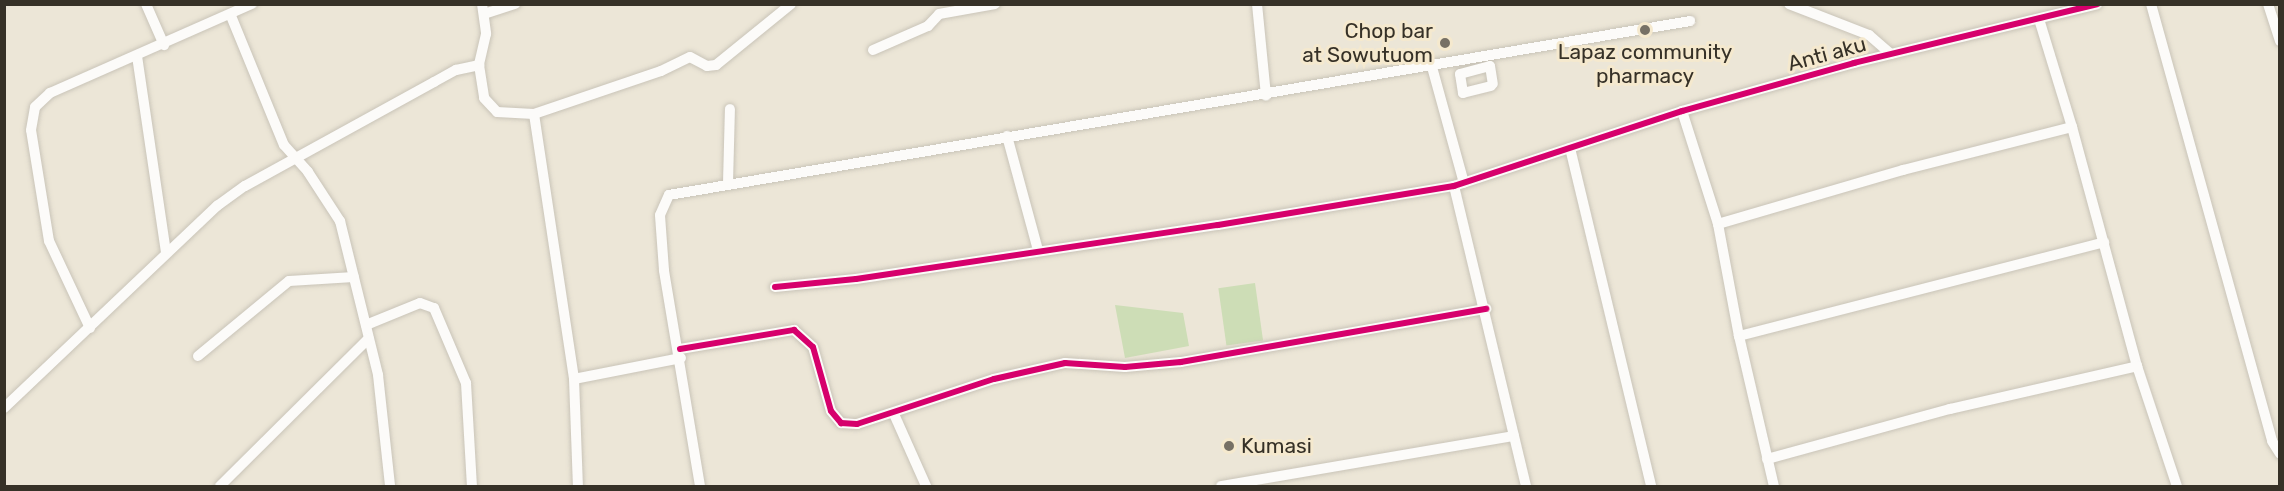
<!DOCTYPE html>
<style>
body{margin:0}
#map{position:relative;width:2284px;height:491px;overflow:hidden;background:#ece6d7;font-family:Rubik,sans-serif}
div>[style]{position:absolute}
.green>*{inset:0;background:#cdddb6;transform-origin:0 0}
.roads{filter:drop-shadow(0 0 2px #c9c4b8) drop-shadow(0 0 2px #c9c4b8)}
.street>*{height:10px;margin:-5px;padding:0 5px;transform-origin:5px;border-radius:5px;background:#fcfbf9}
.cycleway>*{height:6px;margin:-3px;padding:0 3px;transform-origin:3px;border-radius:3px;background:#d6006c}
.dots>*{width:16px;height:16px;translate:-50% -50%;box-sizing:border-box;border:3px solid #f5e9ce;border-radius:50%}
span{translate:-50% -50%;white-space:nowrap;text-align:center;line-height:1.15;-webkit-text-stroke:6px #f5e9ce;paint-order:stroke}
.poi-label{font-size:21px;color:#363127}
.right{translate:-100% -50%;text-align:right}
.left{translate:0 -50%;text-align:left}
.street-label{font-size:21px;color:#363127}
.frame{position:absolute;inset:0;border:6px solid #363127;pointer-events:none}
</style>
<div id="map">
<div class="green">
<i style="left:1255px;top:283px;width:58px;height:37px;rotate:82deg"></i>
<i style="clip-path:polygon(1115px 305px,1183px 313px,1189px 346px,1125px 358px)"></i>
</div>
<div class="roads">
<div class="street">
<i style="left:146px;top:4px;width:45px;rotate:66.3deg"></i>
<i style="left:482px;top:4px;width:30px;rotate:82deg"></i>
<i style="left:486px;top:34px;width:32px;rotate:103deg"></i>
<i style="left:479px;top:65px;width:33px;rotate:81deg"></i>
<i style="left:484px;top:98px;width:19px;rotate:47deg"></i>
<i style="left:497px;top:112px;width:37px;rotate:3deg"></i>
<i style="left:534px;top:114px;width:134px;rotate:-18.7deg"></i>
<i style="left:661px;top:71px;width:32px;rotate:-26deg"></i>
<i style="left:690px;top:57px;width:19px;rotate:28deg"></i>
<i style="left:707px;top:66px;width:9px;rotate:-6deg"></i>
<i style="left:716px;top:65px;width:97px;rotate:-39.1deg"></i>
<i style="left:1257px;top:4px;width:92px;rotate:84.4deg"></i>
<i style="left:1789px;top:4px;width:86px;rotate:21.2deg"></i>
<i style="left:1869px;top:35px;width:29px;rotate:41deg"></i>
<i style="left:2151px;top:4px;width:453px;rotate:74.5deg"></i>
<i style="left:2272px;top:441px;width:15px;rotate:58deg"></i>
<i style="left:2268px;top:4px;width:39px;rotate:72deg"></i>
<i style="left:484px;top:14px;width:33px;rotate:-18deg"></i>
<i style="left:231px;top:16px;width:139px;rotate:67.7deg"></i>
<i style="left:284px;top:145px;width:36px;rotate:48deg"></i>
<i style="left:308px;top:172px;width:59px;rotate:56.9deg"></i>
<i style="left:340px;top:221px;width:159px;rotate:76.1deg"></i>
<i style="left:378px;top:375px;width:112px;rotate:83.8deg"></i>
<i style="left:2039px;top:19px;width:113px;rotate:73deg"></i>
<i style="left:2072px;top:127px;width:248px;rotate:74.8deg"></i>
<i style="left:2137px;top:366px;width:126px;rotate:71.6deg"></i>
<i style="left:873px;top:50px;width:60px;rotate:-23.6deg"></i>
<i style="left:928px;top:26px;width:16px;rotate:-47deg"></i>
<i style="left:939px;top:14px;width:57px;rotate:-10.1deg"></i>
<i style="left:137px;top:56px;width:199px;rotate:81.6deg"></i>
<i style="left:1432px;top:67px;width:120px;rotate:74.6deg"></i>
<i style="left:1491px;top:86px;width:29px;rotate:166deg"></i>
<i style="left:1463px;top:93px;width:19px;rotate:-99deg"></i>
<i style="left:1460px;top:74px;width:31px;rotate:-15deg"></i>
<i style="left:1490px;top:66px;width:18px;rotate:81deg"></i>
<i style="left:1682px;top:111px;width:119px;rotate:72.3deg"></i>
<i style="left:1718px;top:224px;width:114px;rotate:79.4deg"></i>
<i style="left:1739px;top:336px;width:154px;rotate:76.9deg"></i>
<i style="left:534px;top:114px;width:268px;rotate:81.4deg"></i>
<i style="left:574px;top:379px;width:107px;rotate:87.9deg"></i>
<i style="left:1007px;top:136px;width:118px;rotate:74.8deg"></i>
<i style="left:1570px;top:148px;width:348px;rotate:76.5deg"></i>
<i style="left:728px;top:183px;width:74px;rotate:-88.5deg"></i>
<i style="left:1454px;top:186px;width:309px;rotate:76.5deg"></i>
<i style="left:1718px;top:224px;width:193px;rotate:-16.3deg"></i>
<i style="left:1903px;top:170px;width:174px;rotate:-14.3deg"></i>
<i style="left:775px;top:287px;width:81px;rotate:-5.6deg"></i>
<i style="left:856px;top:279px;width:366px;rotate:-8.5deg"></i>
<i style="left:1218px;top:225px;width:239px;rotate:-9.4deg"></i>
<i style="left:1454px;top:186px;width:240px;rotate:-18.2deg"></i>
<i style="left:1682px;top:111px;width:179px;rotate:-15.6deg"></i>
<i style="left:1854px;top:63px;width:250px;rotate:-13.6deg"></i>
<i style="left:366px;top:325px;width:58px;rotate:-22.2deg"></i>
<i style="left:420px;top:303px;width:15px;rotate:20deg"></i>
<i style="left:434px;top:308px;width:82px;rotate:66.9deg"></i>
<i style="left:466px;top:383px;width:103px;rotate:86.7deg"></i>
<i style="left:90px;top:328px;width:96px;rotate:-115.2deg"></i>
<i style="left:49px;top:241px;width:112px;rotate:-99.2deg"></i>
<i style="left:31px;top:130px;width:23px;rotate:-80deg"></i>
<i style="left:35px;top:107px;width:21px;rotate:-43deg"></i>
<i style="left:50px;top:93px;width:221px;rotate:-23.8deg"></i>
<i style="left:1739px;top:336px;width:377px;rotate:-14.4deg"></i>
<i style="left:680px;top:349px;width:116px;rotate:-9.5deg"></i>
<i style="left:794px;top:330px;width:25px;rotate:42deg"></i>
<i style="left:813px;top:347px;width:66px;rotate:74.3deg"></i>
<i style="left:831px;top:411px;width:16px;rotate:50deg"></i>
<i style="left:841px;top:423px;width:16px;rotate:4deg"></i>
<i style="left:857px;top:424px;width:144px;rotate:-18.2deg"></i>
<i style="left:994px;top:379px;width:73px;rotate:-12.7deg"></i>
<i style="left:1065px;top:363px;width:60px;rotate:3.8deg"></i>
<i style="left:1125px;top:367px;width:56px;rotate:-5.1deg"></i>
<i style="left:1181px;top:362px;width:310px;rotate:-9.9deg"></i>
<i style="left:198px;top:356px;width:118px;rotate:-39.5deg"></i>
<i style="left:289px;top:281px;width:65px;rotate:-3.5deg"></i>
<i style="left:574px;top:379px;width:109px;rotate:-11.1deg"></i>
<i style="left:4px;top:408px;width:294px;rotate:-43.5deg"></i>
<i style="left:217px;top:206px;width:34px;rotate:-36deg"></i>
<i style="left:245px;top:186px;width:216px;rotate:-28.8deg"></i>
<i style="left:434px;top:82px;width:25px;rotate:-29deg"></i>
<i style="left:456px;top:70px;width:24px;rotate:-12deg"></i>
<i style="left:894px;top:414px;width:79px;rotate:66deg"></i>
<i style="left:1767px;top:459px;width:190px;rotate:-15.3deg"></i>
<i style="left:1950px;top:409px;width:192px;rotate:-12.9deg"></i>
<i style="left:220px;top:486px;width:209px;rotate:-44.8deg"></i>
<i style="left:700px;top:486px;width:219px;rotate:-99.5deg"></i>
<i style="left:664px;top:270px;width:55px;rotate:-94.2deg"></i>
<i style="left:660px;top:215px;width:22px;rotate:-66deg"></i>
<i style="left:669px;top:195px;width:1036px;rotate:-9.67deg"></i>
<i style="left:1221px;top:486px;width:297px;rotate:-9.7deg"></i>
</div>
</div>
<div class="cycleway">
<i style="left:775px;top:287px;width:81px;rotate:-5.6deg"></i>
<i style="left:856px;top:279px;width:366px;rotate:-8.5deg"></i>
<i style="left:1218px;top:225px;width:239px;rotate:-9.4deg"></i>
<i style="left:1454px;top:186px;width:240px;rotate:-18.2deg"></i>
<i style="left:1682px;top:111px;width:179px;rotate:-15.6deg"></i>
<i style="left:1854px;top:63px;width:250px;rotate:-13.6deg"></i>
<i style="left:680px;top:349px;width:116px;rotate:-9.5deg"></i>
<i style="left:794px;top:330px;width:25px;rotate:42deg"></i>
<i style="left:813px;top:347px;width:66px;rotate:74.3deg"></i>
<i style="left:831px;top:411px;width:16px;rotate:50deg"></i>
<i style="left:841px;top:423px;width:16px;rotate:4deg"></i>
<i style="left:857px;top:424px;width:144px;rotate:-18.2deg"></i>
<i style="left:994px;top:379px;width:73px;rotate:-12.7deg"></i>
<i style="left:1065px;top:363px;width:60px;rotate:3.8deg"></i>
<i style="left:1125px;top:367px;width:56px;rotate:-5.1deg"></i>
<i style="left:1181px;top:362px;width:310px;rotate:-9.9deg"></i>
</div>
<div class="dots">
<i style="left:1645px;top:30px;background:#767065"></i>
<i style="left:1445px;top:43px;background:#767065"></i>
<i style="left:1229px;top:446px;background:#767065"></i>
</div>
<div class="poi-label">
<span class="right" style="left:1433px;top:43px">Chop bar<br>at Sowutuom</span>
<span style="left:1645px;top:64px">Lapaz community<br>pharmacy</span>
<span class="left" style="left:1241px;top:446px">Kumasi</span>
</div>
<div class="street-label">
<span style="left:1827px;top:54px;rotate:-15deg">Anti aku</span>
</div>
<div class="frame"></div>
</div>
